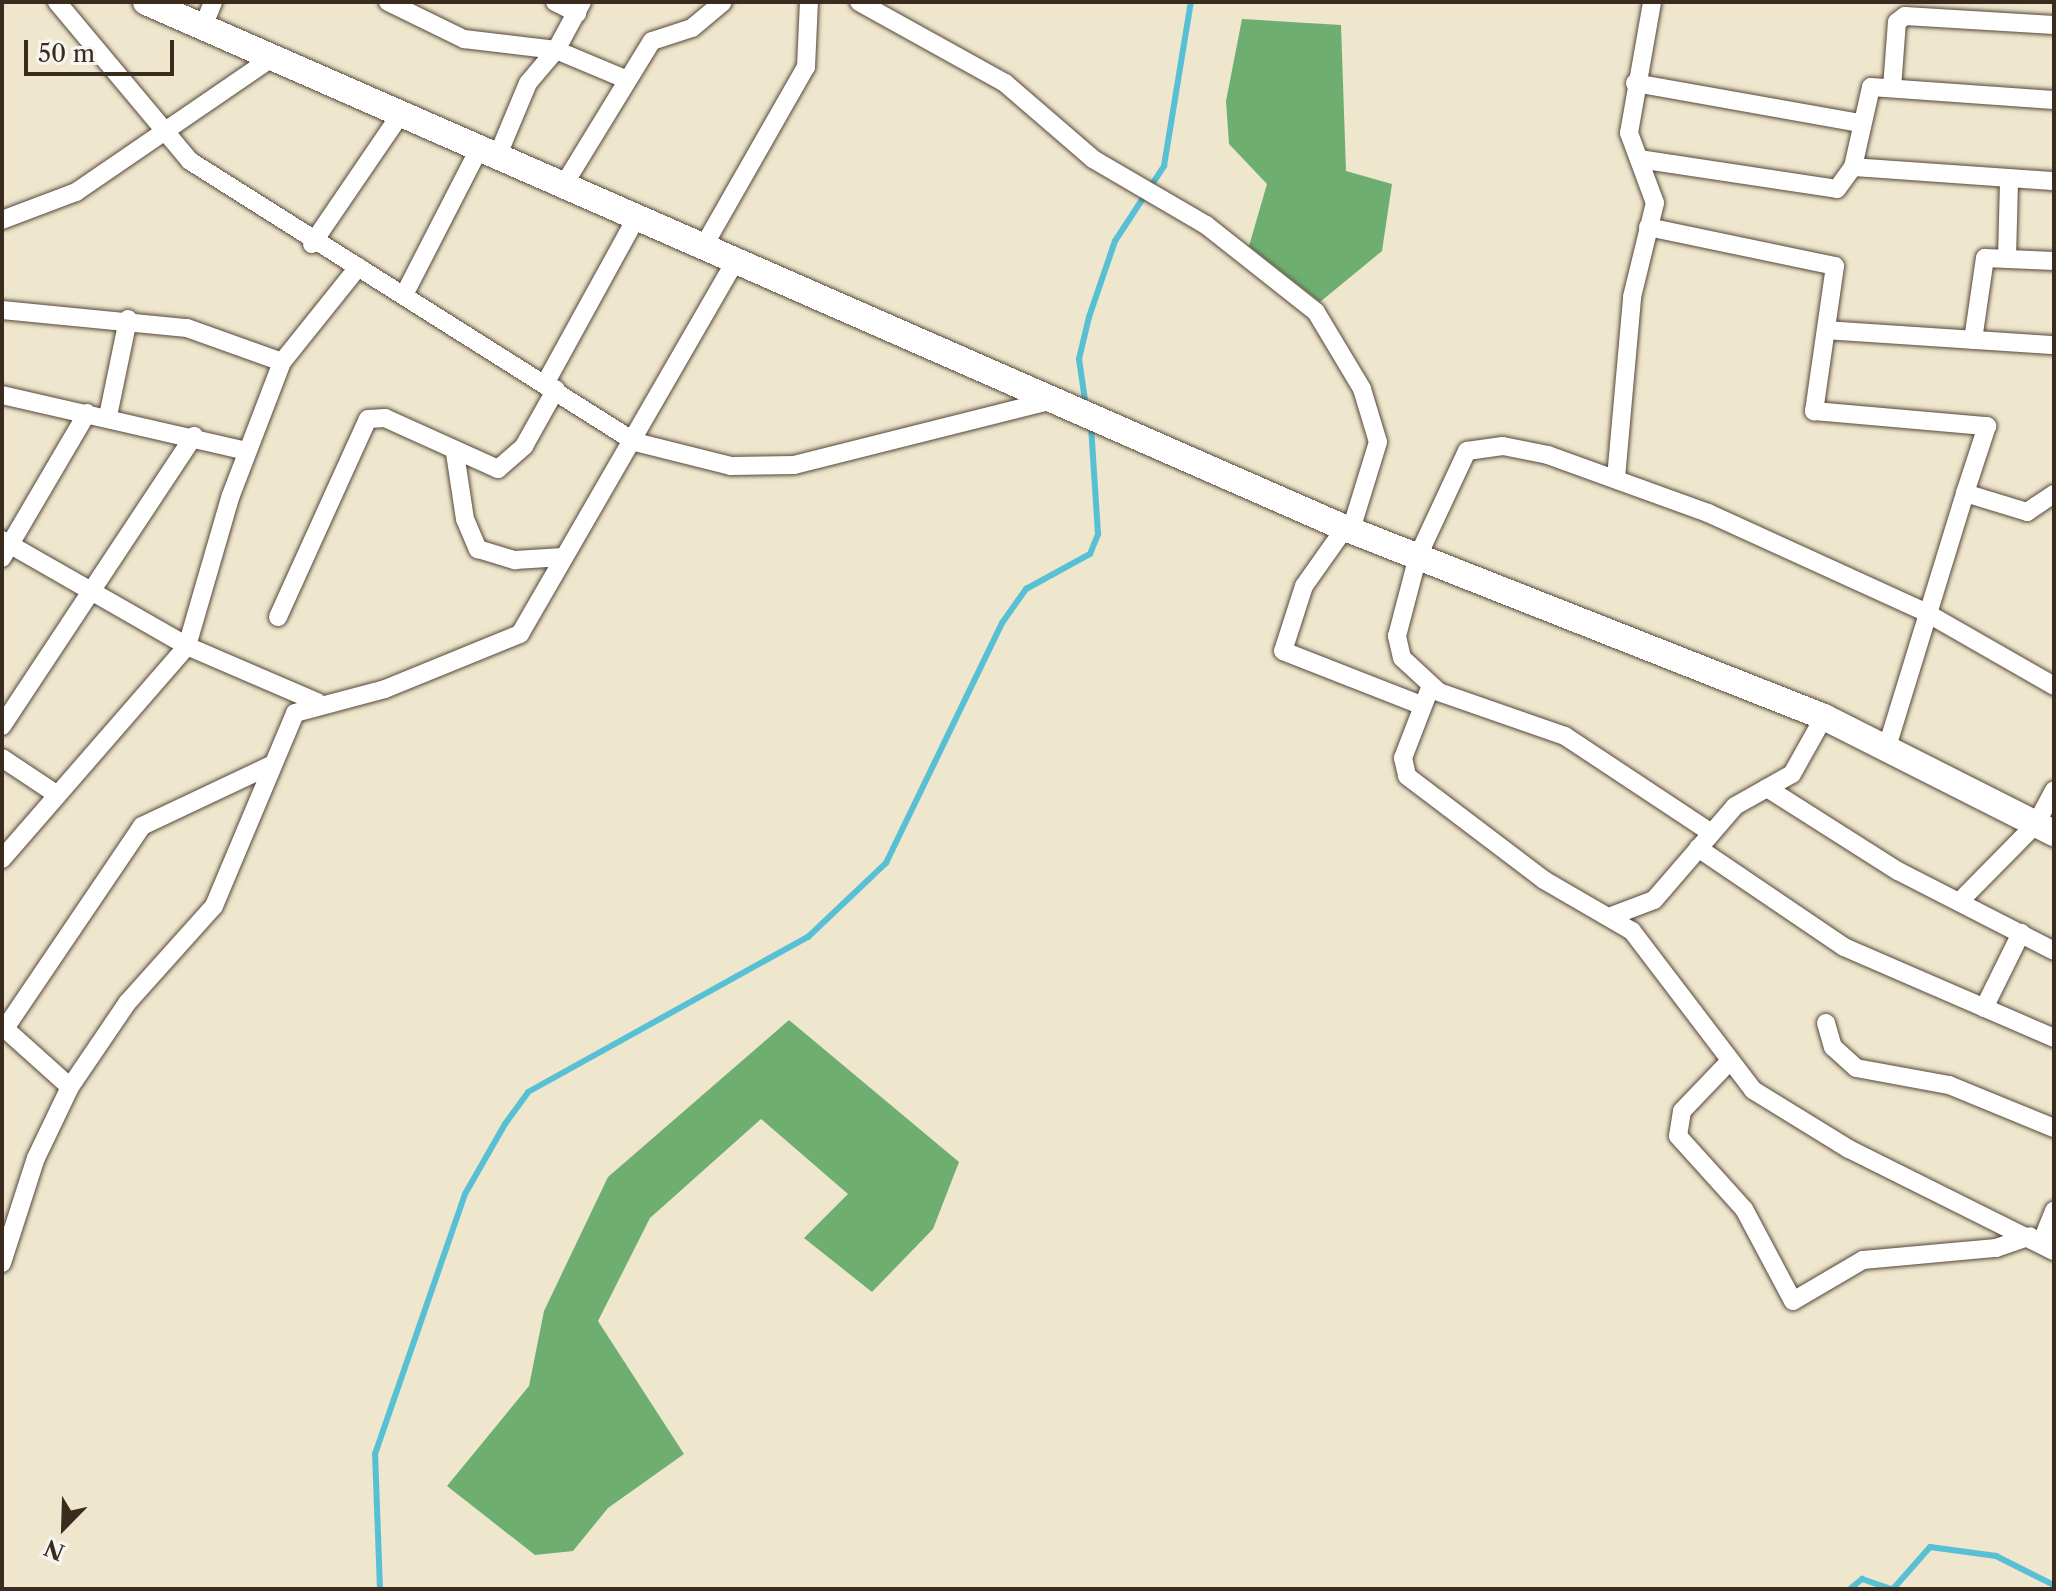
<!DOCTYPE html>
<style>
body{margin:0}
#map{position:relative;width:2056px;height:1591px;overflow:hidden;background:#eee6cd;font-family:"Libre Caslon Text",serif}
div>[style]{position:absolute}
.forest>*{inset:0;background:#6eaf71}
.stream>*{height:6px;margin:-3px;padding:0 3px;transform-origin:3px;border-radius:3px;background:#57c0d4}
.roads{filter:drop-shadow(0 0 2px #564638) drop-shadow(0 0 2px #564638)}
.street>*{height:18px;margin:-9px;padding:0 9px;transform-origin:9px;border-radius:9px;background:#fff}
.secondary>*{height:26px;margin:-13px;padding:0 13px;transform-origin:13px;border-radius:13px;background:#fff}
span{translate:-50% -50%;white-space:nowrap;text-align:center;line-height:1.15;-webkit-text-stroke:8px #f6f6f2;paint-order:stroke}
.frame{position:absolute;inset:0;border:4px solid #3b2a1e;pointer-events:none}
.north{position:absolute;left:24px;top:1487px;width:80px;height:80px;-webkit-text-stroke:6px #f6f6f2;paint-order:stroke;rotate:203deg;font-size:22px;font-weight:700;line-height:32px;text-align:center;color:#3b2a1e}
.north::after{content:'';display:block;margin:auto;width:28px;height:36px;background:#3b2a1e;clip-path:polygon(50% 0,100% 100%,50% 72%,0 100%)}
.scale{position:absolute;left:24px;top:40px;width:150px;height:36px;box-sizing:border-box;border:4px solid #3b2a1e;border-top:0;padding-left:10px;font-size:24px;line-height:28px;white-space:nowrap;color:#3b2a1e;-webkit-text-stroke:6px #f6f6f2;paint-order:stroke}
</style>
<div id="map">
<div class="forest">
<i style="clip-path:polygon(1242px 19px,1341px 25px,1346px 171px,1392px 184px,1382px 251px,1320px 302px,1249px 246px,1267px 184px,1229px 144px,1226px 101px)"></i>
<i style="clip-path:polygon(789px 1020px,959px 1162px,933px 1229px,872px 1292px,804px 1238px,848px 1194px,761px 1119px,650px 1218px,598px 1321px,684px 1454px,608px 1508px,573px 1551px,535px 1555px,447px 1486px,529px 1386px,544px 1311px,608px 1177px)"></i>
</div>
<div class="stream">
<i style="left:1086px;top:407px;width:49px;rotate:-98.3deg"></i>
<i style="left:1079px;top:359px;width:43px;rotate:-76.6deg"></i>
<i style="left:1089px;top:317px;width:80px;rotate:-71.1deg"></i>
<i style="left:1115px;top:241px;width:90px;rotate:-56.8deg"></i>
<i style="left:1164px;top:166px;width:166px;rotate:-80.7deg"></i>
<i style="left:380px;top:1589px;width:135px;rotate:-92.1deg"></i>
<i style="left:375px;top:1454px;width:275px;rotate:-70.9deg"></i>
<i style="left:465px;top:1194px;width:81px;rotate:-60.3deg"></i>
<i style="left:505px;top:1124px;width:39px;rotate:-54deg"></i>
<i style="left:528px;top:1092px;width:320px;rotate:-29deg"></i>
<i style="left:808px;top:937px;width:108px;rotate:-43.5deg"></i>
<i style="left:886px;top:863px;width:267px;rotate:-64.2deg"></i>
<i style="left:1002px;top:623px;width:42px;rotate:-54.8deg"></i>
<i style="left:1026px;top:589px;width:73px;rotate:-28.7deg"></i>
<i style="left:1090px;top:554px;width:22px;rotate:-68deg"></i>
<i style="left:1098px;top:534px;width:109px;rotate:-93.7deg"></i>
<i style="left:1850px;top:1589px;width:16px;rotate:-40deg"></i>
<i style="left:1862px;top:1579px;width:31px;rotate:19deg"></i>
<i style="left:1893px;top:1589px;width:56px;rotate:-48.6deg"></i>
<i style="left:1930px;top:1547px;width:67px;rotate:7.8deg"></i>
<i style="left:1996px;top:1556px;width:65px;rotate:26.6deg"></i>
</div>
<div class="roads">
<div class="street">
<i style="left:57px;top:2px;width:207px;rotate:50.1deg"></i>
<i style="left:190px;top:161px;width:526px;rotate:32.27deg"></i>
<i style="left:635px;top:442px;width:99px;rotate:14deg"></i>
<i style="left:731px;top:466px;width:63px;rotate:-0.9deg"></i>
<i style="left:794px;top:465px;width:267px;rotate:-14.1deg"></i>
<i style="left:388px;top:2px;width:85px;rotate:26deg"></i>
<i style="left:464px;top:39px;width:93px;rotate:6.8deg"></i>
<i style="left:556px;top:50px;width:43px;rotate:130.3deg"></i>
<i style="left:528px;top:83px;width:80px;rotate:112.7deg"></i>
<i style="left:555px;top:2px;width:25px;rotate:27deg"></i>
<i style="left:582px;top:2px;width:55px;rotate:118.4deg"></i>
<i style="left:556px;top:50px;width:75px;rotate:22.8deg"></i>
<i style="left:859px;top:2px;width:167px;rotate:29deg"></i>
<i style="left:1005px;top:83px;width:116px;rotate:40.8deg"></i>
<i style="left:1093px;top:159px;width:131px;rotate:30.3deg"></i>
<i style="left:1206px;top:225px;width:140px;rotate:38.3deg"></i>
<i style="left:1316px;top:312px;width:90px;rotate:59.1deg"></i>
<i style="left:1362px;top:389px;width:55px;rotate:73.2deg"></i>
<i style="left:1378px;top:442px;width:92px;rotate:107.1deg"></i>
<i style="left:203px;top:27px;width:27px;rotate:-68deg"></i>
<i style="left:1635px;top:83px;width:229px;rotate:10.1deg"></i>
<i style="left:1892px;top:88px;width:66px;rotate:-85.7deg"></i>
<i style="left:1897px;top:22px;width:10px;rotate:-37deg"></i>
<i style="left:1905px;top:16px;width:149px;rotate:3.5deg"></i>
<i style="left:1639px;top:159px;width:200px;rotate:8.6deg"></i>
<i style="left:1837px;top:189px;width:27px;rotate:-54deg"></i>
<i style="left:1853px;top:167px;width:82px;rotate:-77.3deg"></i>
<i style="left:1871px;top:87px;width:183px;rotate:4.1deg"></i>
<i style="left:1853px;top:167px;width:201px;rotate:4deg"></i>
<i style="left:563px;top:186px;width:170px;rotate:-58.5deg"></i>
<i style="left:652px;top:41px;width:42px;rotate:-18deg"></i>
<i style="left:692px;top:28px;width:40px;rotate:-40deg"></i>
<i style="left:2px;top:220px;width:79px;rotate:-20.7deg"></i>
<i style="left:76px;top:192px;width:235px;rotate:-34.4deg"></i>
<i style="left:1648px;top:227px;width:191px;rotate:11.8deg"></i>
<i style="left:1835px;top:266px;width:147px;rotate:98.2deg"></i>
<i style="left:1814px;top:411px;width:174px;rotate:5deg"></i>
<i style="left:1987px;top:426px;width:71px;rotate:108.2deg"></i>
<i style="left:312px;top:244px;width:156px;rotate:-55.7deg"></i>
<i style="left:702px;top:249px;width:210px;rotate:-60.3deg"></i>
<i style="left:806px;top:67px;width:65px;rotate:-87.4deg"></i>
<i style="left:2007px;top:258px;width:78px;rotate:-88.5deg"></i>
<i style="left:405px;top:293px;width:162px;rotate:-62.8deg"></i>
<i style="left:2px;top:310px;width:186px;rotate:5.6deg"></i>
<i style="left:187px;top:328px;width:101px;rotate:19.7deg"></i>
<i style="left:1826px;top:330px;width:228px;rotate:3.8deg"></i>
<i style="left:1973px;top:340px;width:83px;rotate:-81.7deg"></i>
<i style="left:1985px;top:258px;width:69px;rotate:2.5deg"></i>
<i style="left:546px;top:382px;width:185px;rotate:-61.2deg"></i>
<i style="left:2px;top:395px;width:251px;rotate:12.9deg"></i>
<i style="left:108px;top:416px;width:99px;rotate:-78.3deg"></i>
<i style="left:455px;top:453px;width:67px;rotate:81.4deg"></i>
<i style="left:465px;top:519px;width:33px;rotate:67deg"></i>
<i style="left:478px;top:549px;width:39px;rotate:17deg"></i>
<i style="left:515px;top:560px;width:48px;rotate:-3.6deg"></i>
<i style="left:1616px;top:478px;width:182px;rotate:-84.9deg"></i>
<i style="left:1632px;top:297px;width:97px;rotate:-76.3deg"></i>
<i style="left:1655px;top:203px;width:75px;rotate:-110.4deg"></i>
<i style="left:1629px;top:133px;width:133px;rotate:-80deg"></i>
<i style="left:1345px;top:528px;width:71px;rotate:125.3deg"></i>
<i style="left:1304px;top:586px;width:68px;rotate:107.9deg"></i>
<i style="left:1283px;top:651px;width:148px;rotate:21.4deg"></i>
<i style="left:2px;top:540px;width:213px;rotate:29.8deg"></i>
<i style="left:187px;top:646px;width:142px;rotate:23.3deg"></i>
<i style="left:2px;top:558px;width:168px;rotate:-59.6deg"></i>
<i style="left:278px;top:617px;width:217px;rotate:-65.6deg"></i>
<i style="left:368px;top:419px;width:17px;rotate:-3deg"></i>
<i style="left:385px;top:418px;width:124px;rotate:24.3deg"></i>
<i style="left:498px;top:469px;width:35px;rotate:-41deg"></i>
<i style="left:524px;top:446px;width:65px;rotate:-60.7deg"></i>
<i style="left:1430px;top:688px;width:75px;rotate:111.1deg"></i>
<i style="left:1403px;top:758px;width:18px;rotate:77deg"></i>
<i style="left:1407px;top:776px;width:172px;rotate:37.2deg"></i>
<i style="left:1544px;top:880px;width:102px;rotate:30.1deg"></i>
<i style="left:1632px;top:931px;width:200px;rotate:52.7deg"></i>
<i style="left:1753px;top:1090px;width:113px;rotate:31.6deg"></i>
<i style="left:1849px;top:1149px;width:229px;rotate:26.5deg"></i>
<i style="left:2px;top:726px;width:348px;rotate:-56.5deg"></i>
<i style="left:1887px;top:747px;width:266px;rotate:-72.9deg"></i>
<i style="left:1965px;top:493px;width:65px;rotate:17deg"></i>
<i style="left:2027px;top:512px;width:32px;rotate:-34deg"></i>
<i style="left:2px;top:758px;width:65px;rotate:33.7deg"></i>
<i style="left:1767px;top:788px;width:155px;rotate:32.4deg"></i>
<i style="left:1898px;top:871px;width:175px;rotate:27.1deg"></i>
<i style="left:1710px;top:832px;width:174px;rotate:-146.5deg"></i>
<i style="left:1565px;top:736px;width:133px;rotate:-160.8deg"></i>
<i style="left:1439px;top:692px;width:50px;rotate:-137.4deg"></i>
<i style="left:1402px;top:658px;width:23px;rotate:-103deg"></i>
<i style="left:1397px;top:636px;width:83px;rotate:-75.3deg"></i>
<i style="left:1418px;top:556px;width:116px;rotate:-65deg"></i>
<i style="left:1467px;top:451px;width:36px;rotate:-8deg"></i>
<i style="left:1503px;top:446px;width:46px;rotate:11.3deg"></i>
<i style="left:1548px;top:455px;width:170px;rotate:19.9deg"></i>
<i style="left:1708px;top:513px;width:239px;rotate:24.5deg"></i>
<i style="left:1925px;top:612px;width:149px;rotate:29.8deg"></i>
<i style="left:1698px;top:848px;width:176px;rotate:34.1deg"></i>
<i style="left:1844px;top:947px;width:229px;rotate:23.4deg"></i>
<i style="left:2px;top:859px;width:282px;rotate:-49deg"></i>
<i style="left:187px;top:646px;width:157px;rotate:-73.8deg"></i>
<i style="left:231px;top:495px;width:142px;rotate:-69deg"></i>
<i style="left:282px;top:362px;width:122px;rotate:-51.3deg"></i>
<i style="left:1960px;top:901px;width:108px;rotate:-45.4deg"></i>
<i style="left:2036px;top:824px;width:38px;rotate:-62deg"></i>
<i style="left:1609px;top:917px;width:48px;rotate:-20.7deg"></i>
<i style="left:1654px;top:900px;width:124px;rotate:-49.2deg"></i>
<i style="left:1735px;top:806px;width:65px;rotate:-29.3deg"></i>
<i style="left:1792px;top:774px;width:65px;rotate:-60.7deg"></i>
<i style="left:1984px;top:1008px;width:84px;rotate:-63.7deg"></i>
<i style="left:1826px;top:1023px;width:25px;rotate:74deg"></i>
<i style="left:1833px;top:1047px;width:31px;rotate:42deg"></i>
<i style="left:1856px;top:1068px;width:95px;rotate:10.4deg"></i>
<i style="left:1949px;top:1085px;width:113px;rotate:22.3deg"></i>
<i style="left:2px;top:1026px;width:91px;rotate:41.9deg"></i>
<i style="left:6px;top:1027px;width:243px;rotate:-55.9deg"></i>
<i style="left:142px;top:826px;width:143px;rotate:-25.3deg"></i>
<i style="left:1727px;top:1064px;width:65px;rotate:133.8deg"></i>
<i style="left:1682px;top:1111px;width:25px;rotate:99deg"></i>
<i style="left:1678px;top:1136px;width:98px;rotate:47.9deg"></i>
<i style="left:1744px;top:1209px;width:104px;rotate:62deg"></i>
<i style="left:1793px;top:1301px;width:81px;rotate:-30.4deg"></i>
<i style="left:1863px;top:1260px;width:134px;rotate:-5.2deg"></i>
<i style="left:1996px;top:1248px;width:36px;rotate:-19deg"></i>
<i style="left:2041px;top:1243px;width:35px;rotate:-68deg"></i>
<i style="left:2px;top:1263px;width:110px;rotate:-72.1deg"></i>
<i style="left:36px;top:1158px;width:79px;rotate:-64.4deg"></i>
<i style="left:70px;top:1087px;width:102px;rotate:-55.8deg"></i>
<i style="left:127px;top:1003px;width:130px;rotate:-48.1deg"></i>
<i style="left:214px;top:906px;width:209px;rotate:-67.2deg"></i>
<i style="left:295px;top:713px;width:93px;rotate:-14.9deg"></i>
<i style="left:385px;top:689px;width:146px;rotate:-22.2deg"></i>
<i style="left:520px;top:634px;width:428px;rotate:-60deg"></i>
</div>
<div class="secondary">
<i style="left:146px;top:2px;width:1309px;rotate:23.69deg"></i>
<i style="left:1345px;top:528px;width:515px;rotate:21.53deg"></i>
<i style="left:1824px;top:717px;width:258px;rotate:26.8deg"></i>
</div>
</div>
<div class="frame"></div>
<div class="north">N</div>
<div class="scale">50 m</div>
</div>
